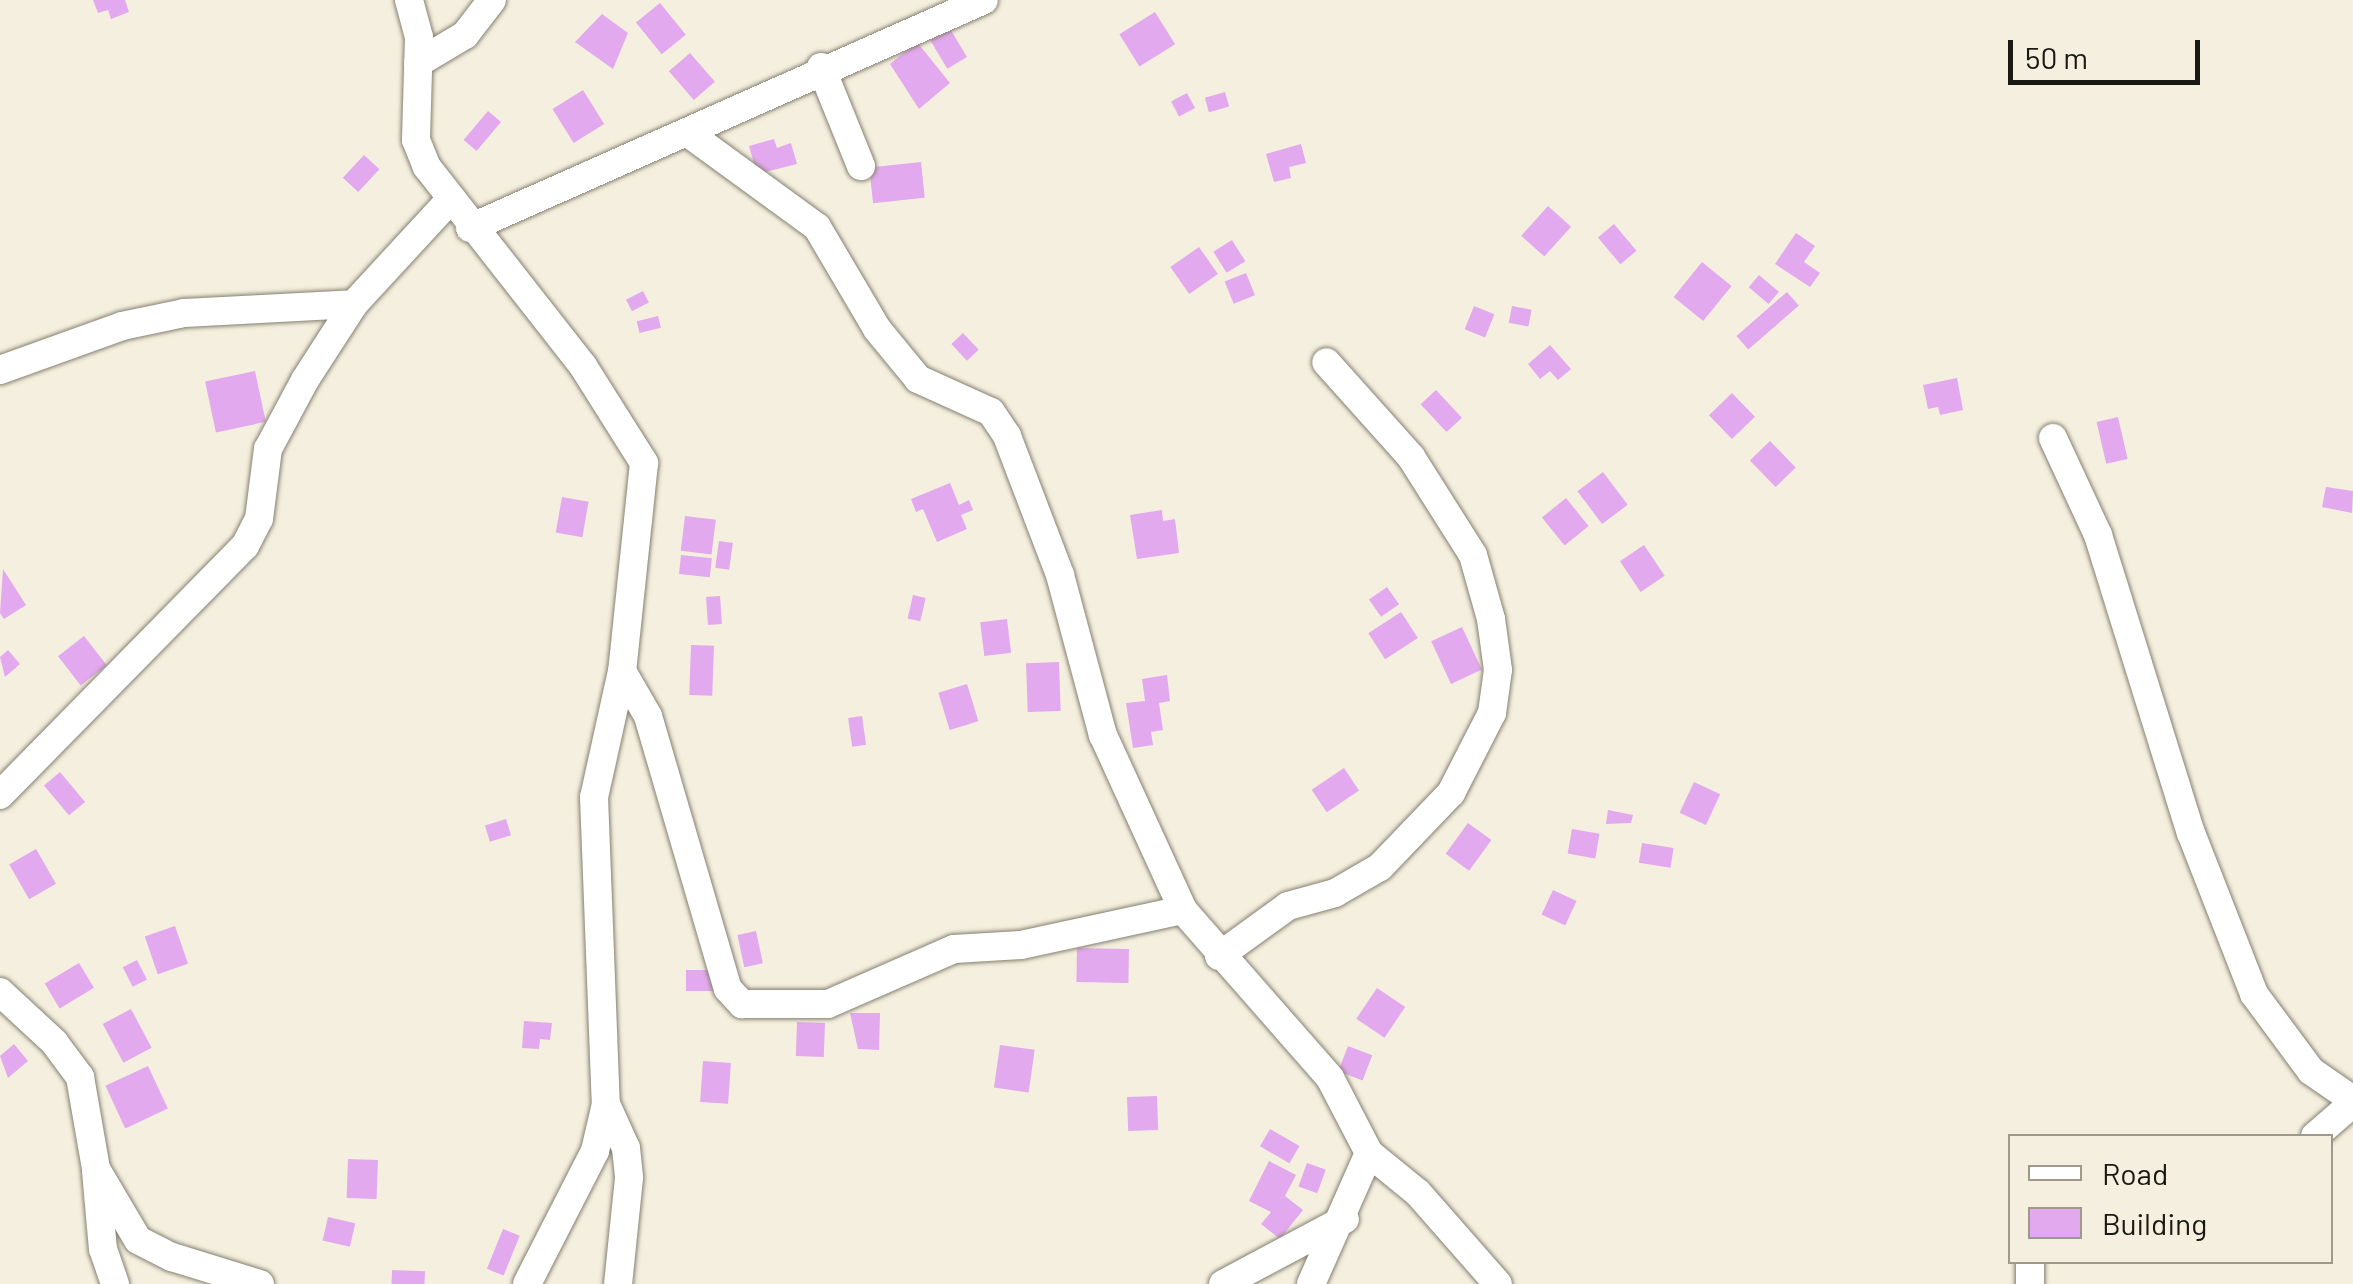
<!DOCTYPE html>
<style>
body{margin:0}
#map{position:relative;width:2353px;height:1284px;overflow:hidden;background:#f5efdf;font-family:Barlow,sans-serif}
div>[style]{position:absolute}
.building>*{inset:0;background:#e3a9ee;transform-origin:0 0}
.roads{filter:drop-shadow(0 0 2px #858071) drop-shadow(0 0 2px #858071)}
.street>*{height:28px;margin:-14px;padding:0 14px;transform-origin:14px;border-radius:14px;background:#fff}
span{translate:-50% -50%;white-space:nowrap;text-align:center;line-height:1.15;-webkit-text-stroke:8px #f5efdf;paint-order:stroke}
.legend{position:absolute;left:2008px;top:1134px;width:325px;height:130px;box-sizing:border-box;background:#f5efdf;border:2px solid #9d998d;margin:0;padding:12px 18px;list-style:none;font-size:30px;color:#1a1812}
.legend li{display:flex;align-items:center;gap:20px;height:50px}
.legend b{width:50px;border:2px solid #9d998d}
.scale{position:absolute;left:2008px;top:40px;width:192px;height:45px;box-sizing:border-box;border:5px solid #1a1812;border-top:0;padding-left:12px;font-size:30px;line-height:35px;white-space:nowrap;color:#1a1812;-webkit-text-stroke:8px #f5efdf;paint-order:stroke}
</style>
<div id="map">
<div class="building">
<i style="clip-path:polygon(93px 0,125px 0,129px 12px,111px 19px,108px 10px,98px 13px)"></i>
<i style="left:660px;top:3px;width:41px;height:31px;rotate:51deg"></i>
<i style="left:1155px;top:12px;width:38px;height:42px;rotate:58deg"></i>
<i style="clip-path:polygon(602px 14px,628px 33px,613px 69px,575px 42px)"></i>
<i style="left:949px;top:27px;width:35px;height:23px;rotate:59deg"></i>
<i style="clip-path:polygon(917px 42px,950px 83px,919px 109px,890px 64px)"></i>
<i style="left:690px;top:53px;width:38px;height:28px;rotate:49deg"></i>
<i style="left:583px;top:90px;width:40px;height:36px;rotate:58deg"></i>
<i style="left:1225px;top:92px;width:15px;height:21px;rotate:74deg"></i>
<i style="left:1187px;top:93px;width:17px;height:18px;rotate:62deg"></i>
<i style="left:488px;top:111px;width:17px;height:38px;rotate:40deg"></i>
<i style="clip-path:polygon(774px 139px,777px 148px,791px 143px,797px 164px,757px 174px,749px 146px)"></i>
<i style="clip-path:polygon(1301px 144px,1306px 163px,1289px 167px,1291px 178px,1274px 182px,1266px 154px)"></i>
<i style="left:364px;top:155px;width:21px;height:31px;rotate:43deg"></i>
<i style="left:921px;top:162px;width:36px;height:52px;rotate:84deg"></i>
<i style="left:1548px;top:206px;width:31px;height:40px;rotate:42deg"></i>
<i style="left:1614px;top:224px;width:35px;height:21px;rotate:50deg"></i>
<i style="clip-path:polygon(1796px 233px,1815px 246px,1804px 262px,1820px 273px,1810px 287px,1775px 264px)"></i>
<i style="left:1232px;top:240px;width:25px;height:22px;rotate:58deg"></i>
<i style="left:1199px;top:247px;width:33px;height:35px;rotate:55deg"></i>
<i style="left:1702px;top:262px;width:38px;height:45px;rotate:39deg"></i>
<i style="left:1246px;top:273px;width:24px;height:23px;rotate:68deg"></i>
<i style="left:1759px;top:275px;width:26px;height:16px;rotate:40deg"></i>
<i style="left:643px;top:291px;width:13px;height:19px;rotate:63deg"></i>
<i style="left:1787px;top:292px;width:18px;height:67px;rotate:49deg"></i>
<i style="left:1474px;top:306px;width:22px;height:25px;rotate:22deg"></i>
<i style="left:1512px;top:306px;width:20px;height:17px;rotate:11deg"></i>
<i style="left:658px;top:316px;width:12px;height:22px;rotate:76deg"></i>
<i style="left:963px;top:333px;width:23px;height:16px;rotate:47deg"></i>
<i style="clip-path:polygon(1550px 345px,1571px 369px,1558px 380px,1550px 371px,1540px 379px,1528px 364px)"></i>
<i style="left:255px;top:371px;width:52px;height:51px;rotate:78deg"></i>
<i style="clip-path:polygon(1957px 378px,1963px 410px,1940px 415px,1938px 407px,1928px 409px,1923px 385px)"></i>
<i style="left:1436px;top:390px;width:38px;height:21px;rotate:47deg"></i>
<i style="left:1732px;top:393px;width:33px;height:32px;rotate:46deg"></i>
<i style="left:2118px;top:417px;width:43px;height:22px;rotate:77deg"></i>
<i style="left:1770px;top:441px;width:37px;height:28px;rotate:46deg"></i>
<i style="left:1603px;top:472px;width:41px;height:32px;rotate:53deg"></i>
<i style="clip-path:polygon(950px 483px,959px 505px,969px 500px,973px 510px,961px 515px,967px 529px,937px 542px,923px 509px,916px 512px,911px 499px)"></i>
<i style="clip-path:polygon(2326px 487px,2353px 491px,2352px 513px,2322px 507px)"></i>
<i style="left:562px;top:497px;width:27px;height:36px;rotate:10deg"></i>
<i style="left:1566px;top:498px;width:36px;height:31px;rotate:51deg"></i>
<i style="clip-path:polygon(1162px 510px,1163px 521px,1175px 519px,1179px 553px,1137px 559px,1130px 515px)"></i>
<i style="left:685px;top:516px;width:31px;height:35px;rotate:7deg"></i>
<i style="left:719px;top:541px;width:14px;height:27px;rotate:8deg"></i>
<i style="left:1644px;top:545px;width:37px;height:29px;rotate:56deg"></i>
<i style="left:681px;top:555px;width:31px;height:19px;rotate:6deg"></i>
<i style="clip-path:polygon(3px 569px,26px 605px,4px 619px,0 613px)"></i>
<i style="left:1387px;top:587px;width:21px;height:22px;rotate:55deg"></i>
<i style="left:913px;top:595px;width:13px;height:24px;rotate:13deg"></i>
<i style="left:720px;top:596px;width:28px;height:14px;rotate:86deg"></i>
<i style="left:1401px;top:612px;width:31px;height:39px;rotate:57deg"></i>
<i style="left:1007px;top:619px;width:34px;height:27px;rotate:83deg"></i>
<i style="left:1462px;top:627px;width:47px;height:34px;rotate:65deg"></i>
<i style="left:84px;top:636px;width:37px;height:33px;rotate:52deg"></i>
<i style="left:691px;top:645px;width:23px;height:50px;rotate:2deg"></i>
<i style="clip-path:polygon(8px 650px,20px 664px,5px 677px,0 657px)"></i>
<i style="left:1059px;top:662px;width:49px;height:33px;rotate:88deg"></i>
<i style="clip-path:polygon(1167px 675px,1170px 701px,1159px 703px,1163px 730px,1151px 732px,1153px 745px,1133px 748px,1126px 703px,1145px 701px,1142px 679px)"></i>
<i style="left:967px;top:684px;width:39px;height:30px;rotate:73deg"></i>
<i style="left:862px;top:716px;width:29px;height:14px;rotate:82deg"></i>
<i style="left:1344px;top:768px;width:27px;height:39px;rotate:56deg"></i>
<i style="left:60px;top:772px;width:39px;height:21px;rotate:50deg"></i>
<i style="left:1694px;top:782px;width:29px;height:34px;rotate:25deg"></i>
<i style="clip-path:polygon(1608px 810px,1633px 815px,1631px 823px,1606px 824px)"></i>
<i style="left:506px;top:819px;width:17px;height:22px;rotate:73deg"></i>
<i style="left:1468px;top:823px;width:29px;height:38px;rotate:36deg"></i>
<i style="left:1572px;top:829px;width:28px;height:25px;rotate:10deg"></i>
<i style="left:1642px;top:843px;width:32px;height:20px;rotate:9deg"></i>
<i style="left:36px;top:849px;width:40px;height:31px;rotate:60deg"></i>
<i style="left:1553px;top:890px;width:26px;height:27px;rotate:25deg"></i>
<i style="left:175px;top:926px;width:40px;height:32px;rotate:71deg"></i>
<i style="left:756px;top:931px;width:33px;height:19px;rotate:78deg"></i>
<i style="left:1077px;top:948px;width:52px;height:34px;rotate:1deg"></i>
<i style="left:137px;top:960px;width:22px;height:16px;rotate:63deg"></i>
<i style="left:79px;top:963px;width:29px;height:40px;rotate:59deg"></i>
<i style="left:686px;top:970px;width:31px;height:21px"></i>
<i style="left:1377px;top:988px;width:34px;height:37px;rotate:34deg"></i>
<i style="left:131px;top:1009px;width:44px;height:32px;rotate:62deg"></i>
<i style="clip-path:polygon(850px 1013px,880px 1013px,879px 1050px,858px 1049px)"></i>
<i style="clip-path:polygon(524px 1021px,552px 1023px,550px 1040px,540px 1039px,539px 1049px,522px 1048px)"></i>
<i style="left:797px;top:1022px;width:28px;height:34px;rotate:2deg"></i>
<i style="clip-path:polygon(14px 1044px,28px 1061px,8px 1078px,0 1056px)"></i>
<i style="left:1000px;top:1045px;width:35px;height:43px;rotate:8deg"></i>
<i style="left:1348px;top:1046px;width:26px;height:27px;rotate:21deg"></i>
<i style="left:703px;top:1061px;width:28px;height:41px;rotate:4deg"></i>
<i style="left:148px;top:1066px;width:47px;height:47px;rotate:65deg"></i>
<i style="left:1157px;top:1096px;width:34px;height:30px;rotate:88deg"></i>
<i style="left:1270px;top:1129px;width:34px;height:20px;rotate:30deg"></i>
<i style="left:348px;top:1159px;width:30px;height:39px;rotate:2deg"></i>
<i style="clip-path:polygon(1269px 1161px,1296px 1175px,1285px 1196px,1303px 1210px,1280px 1239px,1261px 1224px,1271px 1212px,1249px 1201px)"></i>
<i style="left:1307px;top:1163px;width:20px;height:25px;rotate:20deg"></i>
<i style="left:328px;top:1217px;width:28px;height:24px;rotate:13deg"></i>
<i style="left:503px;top:1229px;width:18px;height:43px;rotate:22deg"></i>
<i style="left:392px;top:1270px;width:33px;height:14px;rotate:2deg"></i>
</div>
<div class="roads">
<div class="street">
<i style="left:409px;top:0;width:38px;rotate:75deg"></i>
<i style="left:419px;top:37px;width:103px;rotate:91.7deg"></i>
<i style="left:416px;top:140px;width:29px;rotate:68deg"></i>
<i style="left:427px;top:167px;width:253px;rotate:51.9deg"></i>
<i style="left:583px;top:366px;width:115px;rotate:57.8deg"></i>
<i style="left:644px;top:463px;width:209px;rotate:96deg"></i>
<i style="left:622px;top:671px;width:129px;rotate:102.5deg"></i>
<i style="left:594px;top:797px;width:307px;rotate:87.8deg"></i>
<i style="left:606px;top:1104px;width:48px;rotate:103.2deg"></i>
<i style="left:595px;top:1151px;width:149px;rotate:117.1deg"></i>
<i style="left:418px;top:63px;width:55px;rotate:-30.8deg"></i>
<i style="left:465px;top:35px;width:44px;rotate:-52.4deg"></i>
<i style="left:821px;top:67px;width:107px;rotate:68deg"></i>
<i style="left:688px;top:133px;width:160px;rotate:36.1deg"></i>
<i style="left:817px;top:227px;width:118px;rotate:59.5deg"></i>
<i style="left:877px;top:329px;width:65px;rotate:50.6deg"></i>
<i style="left:918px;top:379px;width:80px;rotate:24.3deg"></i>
<i style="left:991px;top:412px;width:29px;rotate:56deg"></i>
<i style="left:1007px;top:436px;width:149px;rotate:69.1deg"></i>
<i style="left:1060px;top:575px;width:166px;rotate:75deg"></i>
<i style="left:1103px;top:735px;width:192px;rotate:65.4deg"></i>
<i style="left:1183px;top:910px;width:223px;rotate:48.8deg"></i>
<i style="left:1330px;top:1078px;width:85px;rotate:62.5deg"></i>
<i style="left:1369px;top:1153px;width:63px;rotate:39.2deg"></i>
<i style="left:1418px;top:1193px;width:121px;rotate:48.7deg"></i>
<i style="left:470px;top:228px;width:562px;rotate:-23.92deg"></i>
<i style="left:0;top:370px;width:130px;rotate:-19.8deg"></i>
<i style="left:122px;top:326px;width:63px;rotate:-11.8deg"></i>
<i style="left:184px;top:313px;width:170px;rotate:-3deg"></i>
<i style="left:2053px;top:438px;width:107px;rotate:65.1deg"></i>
<i style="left:2098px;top:535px;width:312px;rotate:72.7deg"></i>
<i style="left:2191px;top:833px;width:173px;rotate:68.6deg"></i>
<i style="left:2254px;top:994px;width:96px;rotate:53.5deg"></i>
<i style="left:2311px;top:1071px;width:51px;rotate:34.6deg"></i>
<i style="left:622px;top:671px;width:52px;rotate:60deg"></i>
<i style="left:648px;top:716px;width:284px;rotate:73.7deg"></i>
<i style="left:728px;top:989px;width:21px;rotate:47deg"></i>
<i style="left:742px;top:1004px;width:86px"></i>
<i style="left:828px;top:1004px;width:137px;rotate:-23.6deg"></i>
<i style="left:954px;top:949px;width:67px;rotate:-3.4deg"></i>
<i style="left:1021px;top:945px;width:166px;rotate:-12.2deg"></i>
<i style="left:0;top:795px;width:349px;rotate:-45.5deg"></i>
<i style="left:245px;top:546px;width:30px;rotate:-63deg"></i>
<i style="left:259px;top:519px;width:71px;rotate:-82.7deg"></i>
<i style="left:268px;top:449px;width:78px;rotate:-61.8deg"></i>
<i style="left:305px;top:380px;width:90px;rotate:-57.2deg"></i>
<i style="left:354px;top:304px;width:140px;rotate:-47.3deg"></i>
<i style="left:1219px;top:956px;width:85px;rotate:-35.9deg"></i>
<i style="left:1288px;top:906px;width:49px;rotate:-15.5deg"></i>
<i style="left:1335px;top:893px;width:52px;rotate:-30deg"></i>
<i style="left:1380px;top:867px;width:103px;rotate:-46.2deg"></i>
<i style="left:1451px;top:793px;width:90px;rotate:-62.9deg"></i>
<i style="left:1492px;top:713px;width:43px;rotate:-82.1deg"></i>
<i style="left:1498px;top:670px;width:51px;rotate:-97.8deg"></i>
<i style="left:1491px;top:619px;width:66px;rotate:-105.7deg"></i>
<i style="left:1473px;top:555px;width:116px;rotate:-122.3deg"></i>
<i style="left:1411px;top:457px;width:127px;rotate:-131.8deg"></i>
<i style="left:0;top:992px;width:74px;rotate:42.8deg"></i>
<i style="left:54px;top:1042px;width:44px;rotate:53.4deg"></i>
<i style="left:80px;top:1077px;width:93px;rotate:80.1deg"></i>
<i style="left:96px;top:1169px;width:82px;rotate:59.4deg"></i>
<i style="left:138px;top:1240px;width:38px;rotate:27deg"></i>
<i style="left:172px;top:1257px;width:92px;rotate:17.1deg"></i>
<i style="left:606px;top:1104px;width:48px;rotate:65.6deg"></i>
<i style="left:626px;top:1148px;width:30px;rotate:84deg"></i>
<i style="left:629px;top:1178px;width:107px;rotate:95.9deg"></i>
<i style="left:2315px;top:1136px;width:50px;rotate:-41deg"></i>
<i style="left:96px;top:1171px;width:78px;rotate:84.9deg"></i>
<i style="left:103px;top:1249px;width:37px;rotate:71deg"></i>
<i style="left:1223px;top:1284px;width:138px;rotate:-28deg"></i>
<i style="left:1311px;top:1284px;width:143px;rotate:-66.1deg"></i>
<i style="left:2030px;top:1284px;width:22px;rotate:-90deg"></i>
</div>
</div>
<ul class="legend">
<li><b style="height:12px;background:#fff"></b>Road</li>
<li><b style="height:28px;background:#e3a9ee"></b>Building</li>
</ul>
<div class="scale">50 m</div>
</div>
